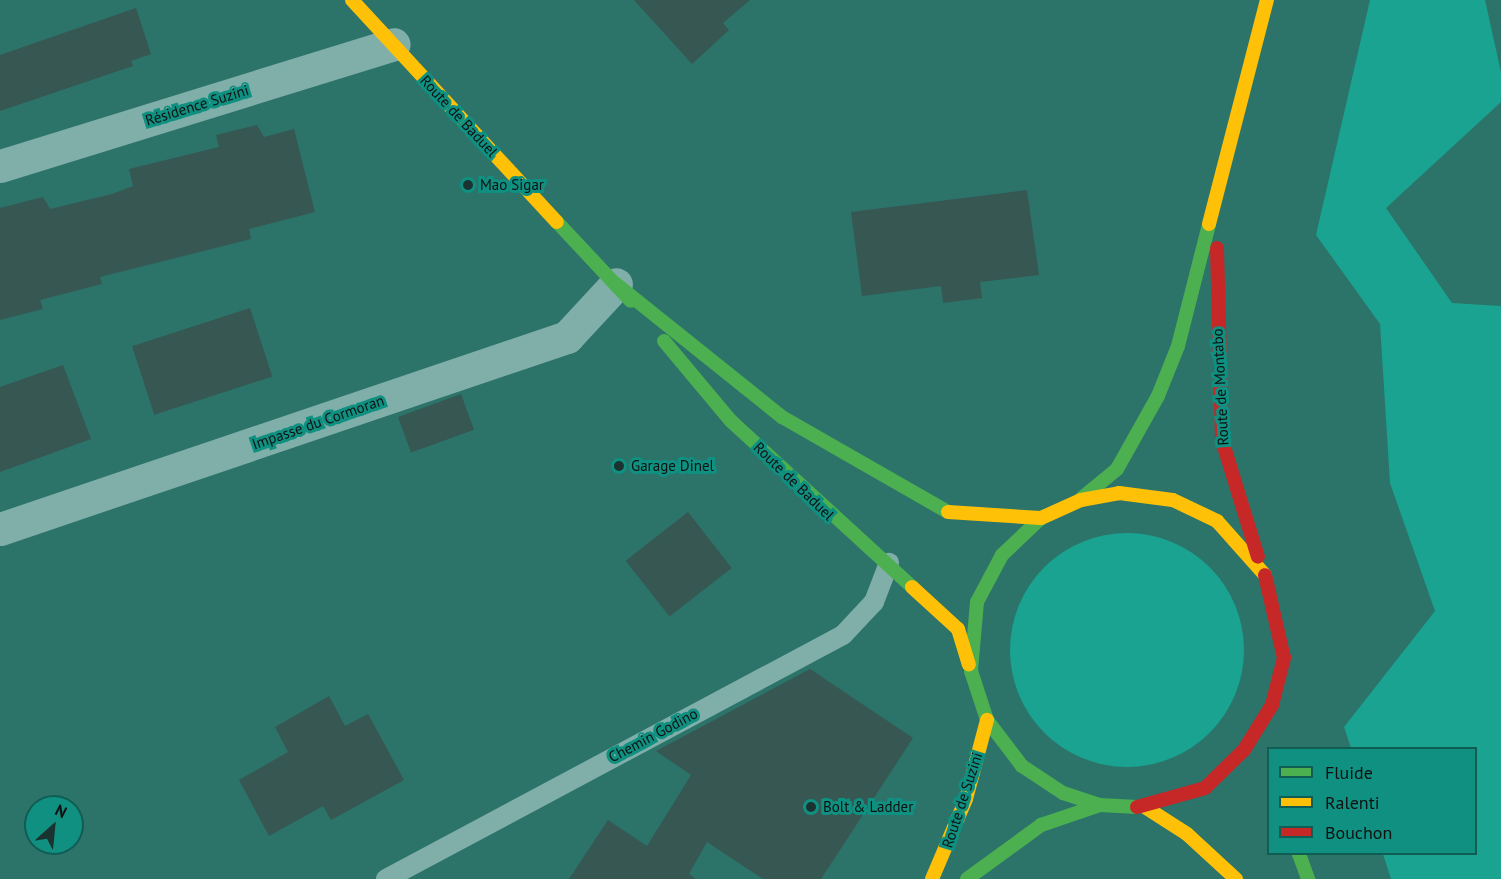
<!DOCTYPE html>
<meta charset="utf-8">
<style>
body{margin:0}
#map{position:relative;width:1501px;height:879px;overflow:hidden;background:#2c736a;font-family:"PT Sans",sans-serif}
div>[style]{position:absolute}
.green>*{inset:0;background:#19a390}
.round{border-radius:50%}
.building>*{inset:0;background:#365752;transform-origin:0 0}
.lane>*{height:20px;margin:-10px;padding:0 10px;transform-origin:10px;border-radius:10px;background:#80afaa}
.street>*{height:33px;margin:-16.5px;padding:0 16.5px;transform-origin:16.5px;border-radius:16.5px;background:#80afaa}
.fast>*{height:14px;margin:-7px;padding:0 7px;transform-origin:7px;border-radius:7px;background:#4caf50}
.slow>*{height:14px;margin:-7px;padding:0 7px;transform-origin:7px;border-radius:7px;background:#ffc107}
.jam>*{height:14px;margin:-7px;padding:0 7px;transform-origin:7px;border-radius:7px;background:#c62828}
.dots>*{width:16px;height:16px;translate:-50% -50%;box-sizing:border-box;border:3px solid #0f9080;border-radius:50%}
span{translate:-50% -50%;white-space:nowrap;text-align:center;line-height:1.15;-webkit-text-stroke:6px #0f9080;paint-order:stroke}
.street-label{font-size:15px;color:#111}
.poi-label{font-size:15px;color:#111}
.left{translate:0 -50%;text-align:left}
.legend{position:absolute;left:1267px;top:747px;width:210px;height:108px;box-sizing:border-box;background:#0f9080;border:2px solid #105d54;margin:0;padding:8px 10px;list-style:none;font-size:18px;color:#111}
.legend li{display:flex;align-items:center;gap:12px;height:30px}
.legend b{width:30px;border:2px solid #105d54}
.north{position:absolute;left:24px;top:795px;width:60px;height:60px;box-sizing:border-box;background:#0f9080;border:2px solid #105d54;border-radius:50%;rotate:27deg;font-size:16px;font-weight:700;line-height:24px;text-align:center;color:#111}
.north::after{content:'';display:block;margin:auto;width:21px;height:27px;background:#1a3330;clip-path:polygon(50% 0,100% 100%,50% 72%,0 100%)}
</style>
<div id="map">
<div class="green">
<i style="clip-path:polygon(1370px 0,1485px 0,1501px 72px,1501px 102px,1386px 208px,1452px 303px,1501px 306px,1501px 879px,1391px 879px,1383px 854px,1476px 854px,1476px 748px,1351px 748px,1344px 727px,1435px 611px,1390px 483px,1380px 324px,1316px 235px)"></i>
<i class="round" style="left:1010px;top:533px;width:234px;height:234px"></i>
</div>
<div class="building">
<i style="clip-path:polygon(634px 0,750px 0,723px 23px,729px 30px,692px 64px)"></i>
<i style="clip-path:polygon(136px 8px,151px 54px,131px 61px,133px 66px,0 111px,0 55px)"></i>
<i style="clip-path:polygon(257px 125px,264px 137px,294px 129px,315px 212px,249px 229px,251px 239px,100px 277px,102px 284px,40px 300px,43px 309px,0 320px,0 208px,43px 197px,50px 209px,112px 194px,133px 186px,129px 169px,219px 147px,216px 135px)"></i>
<i style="clip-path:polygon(1027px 190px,1039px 275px,980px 282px,982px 298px,943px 303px,941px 286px,862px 296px,851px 212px)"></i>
<i style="left:250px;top:308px;width:72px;height:124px;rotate:72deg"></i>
<i style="clip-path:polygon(63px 365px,91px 439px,0 472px,0 387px)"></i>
<i style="left:461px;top:394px;width:38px;height:67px;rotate:70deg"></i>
<i style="left:688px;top:512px;width:71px;height:79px;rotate:52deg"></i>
<i style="clip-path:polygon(810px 669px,913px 738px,821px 879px,763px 879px,707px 842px,689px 874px,696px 879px,569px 879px,608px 820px,647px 846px,691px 775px,656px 751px)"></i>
<i style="clip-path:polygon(329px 696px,345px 726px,368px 714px,404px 780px,331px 820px,323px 806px,269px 836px,239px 780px,288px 752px,275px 727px)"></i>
</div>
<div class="lane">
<i style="left:386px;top:879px;width:518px;rotate:-28.1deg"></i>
<i style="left:843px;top:635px;width:45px;rotate:-46.8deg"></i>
<i style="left:874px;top:602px;width:42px;rotate:-69deg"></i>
</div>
<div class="street">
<i style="left:0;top:166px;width:412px;rotate:-17.2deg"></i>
<i style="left:0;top:529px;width:599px;rotate:-18.71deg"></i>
<i style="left:567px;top:337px;width:72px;rotate:-47.2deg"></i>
</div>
<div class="fast">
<i style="left:557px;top:222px;width:108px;rotate:46.9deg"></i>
<i style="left:616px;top:284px;width:213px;rotate:38.7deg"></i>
<i style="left:782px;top:417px;width:191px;rotate:29.8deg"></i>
<i style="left:664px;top:341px;width:104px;rotate:50.1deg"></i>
<i style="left:731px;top:421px;width:246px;rotate:42.5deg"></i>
<i style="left:1082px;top:498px;width:45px;rotate:-39.6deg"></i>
<i style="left:1117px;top:469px;width:84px;rotate:-60.7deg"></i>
<i style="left:1158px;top:396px;width:54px;rotate:-68.2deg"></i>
<i style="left:1178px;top:346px;width:126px;rotate:-75.7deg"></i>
<i style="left:1041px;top:518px;width:54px;rotate:136.5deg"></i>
<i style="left:1002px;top:555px;width:53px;rotate:118deg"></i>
<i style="left:977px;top:602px;width:69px;rotate:95deg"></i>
<i style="left:971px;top:671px;width:52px;rotate:71.9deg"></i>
<i style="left:987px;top:720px;width:58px;rotate:52.7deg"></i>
<i style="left:1022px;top:766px;width:49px;rotate:33.4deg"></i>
<i style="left:1063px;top:793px;width:39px;rotate:18deg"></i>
<i style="left:1100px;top:805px;width:37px;rotate:3deg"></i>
<i style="left:1299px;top:854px;width:27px;rotate:70deg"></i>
<i style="left:967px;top:879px;width:92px;rotate:-36.1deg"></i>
<i style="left:1041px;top:825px;width:62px;rotate:-18.7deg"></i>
</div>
<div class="slow">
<i style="left:352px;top:0;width:302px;rotate:47.3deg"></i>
<i style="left:1209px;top:224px;width:231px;rotate:-75.5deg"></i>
<i style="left:948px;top:512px;width:93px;rotate:3.7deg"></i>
<i style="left:1041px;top:518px;width:44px;rotate:-24.2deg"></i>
<i style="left:1081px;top:500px;width:39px;rotate:-10deg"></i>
<i style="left:1119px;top:493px;width:54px;rotate:7.4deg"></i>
<i style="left:1173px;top:500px;width:49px;rotate:25.5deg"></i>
<i style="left:1217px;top:521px;width:72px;rotate:48.4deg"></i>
<i style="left:912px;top:587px;width:62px;rotate:42.4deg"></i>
<i style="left:958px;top:629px;width:37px;rotate:73deg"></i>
<i style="left:1145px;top:807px;width:50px;rotate:32.7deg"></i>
<i style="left:1187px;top:834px;width:67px;rotate:42.6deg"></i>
<i style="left:932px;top:879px;width:87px;rotate:-67deg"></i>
<i style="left:966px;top:799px;width:82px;rotate:-75.1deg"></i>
</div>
<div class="jam">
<i style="left:1217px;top:248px;width:192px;rotate:88.5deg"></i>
<i style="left:1222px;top:440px;width:122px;rotate:72.9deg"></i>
<i style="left:1137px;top:807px;width:71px;rotate:-15.6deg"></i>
<i style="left:1205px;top:788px;width:54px;rotate:-44.3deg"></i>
<i style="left:1244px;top:750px;width:53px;rotate:-58.1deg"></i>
<i style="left:1272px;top:705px;width:49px;rotate:-75.7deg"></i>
<i style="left:1284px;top:658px;width:85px;rotate:-102.9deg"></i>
</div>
<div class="dots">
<i style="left:468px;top:185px;background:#1a3330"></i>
<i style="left:619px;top:466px;background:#1a3330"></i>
<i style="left:811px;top:807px;background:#1a3330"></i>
</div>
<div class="street-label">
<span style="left:197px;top:105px;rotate:-17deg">Résidence Suzini</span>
<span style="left:459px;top:116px;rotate:47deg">Route de Baduel</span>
<span style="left:1220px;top:387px;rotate:-93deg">Route de Montabo</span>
<span style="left:318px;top:422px;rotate:-19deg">Impasse du Cormoran</span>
<span style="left:794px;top:481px;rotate:44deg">Route de Baduel</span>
<span style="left:653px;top:735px;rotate:-28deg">Chemin Godino</span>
<span style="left:962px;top:800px;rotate:-72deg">Route de Suzini</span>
</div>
<div class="poi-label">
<span class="left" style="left:480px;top:185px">Mao Sigar</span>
<span class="left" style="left:631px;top:466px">Garage Dinel</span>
<span class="left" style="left:823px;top:807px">Bolt &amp; Ladder</span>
</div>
<ul class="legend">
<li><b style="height:8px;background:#4caf50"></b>Fluide</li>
<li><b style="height:8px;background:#ffc107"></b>Ralenti</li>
<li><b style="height:8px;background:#c62828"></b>Bouchon</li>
</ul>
<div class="north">N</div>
</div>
